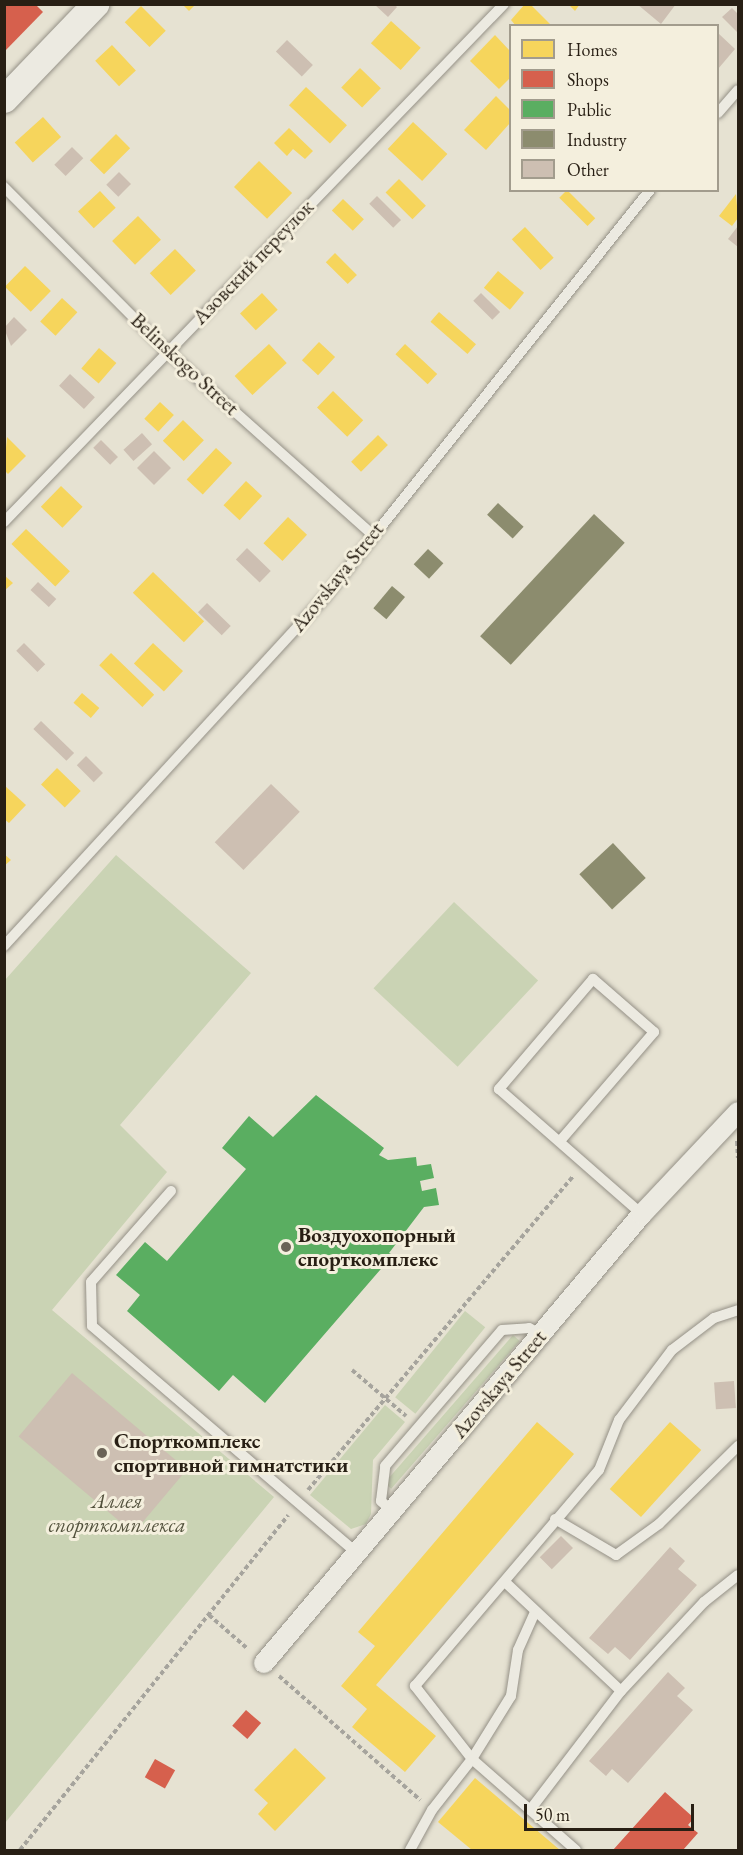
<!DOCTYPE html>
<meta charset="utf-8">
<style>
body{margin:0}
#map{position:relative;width:743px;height:1855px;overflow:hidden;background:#e6e2d2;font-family:"EB Garamond",serif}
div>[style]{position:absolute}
.green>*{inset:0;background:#cad3b4;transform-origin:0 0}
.homes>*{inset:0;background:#f6d55c;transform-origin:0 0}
.shops>*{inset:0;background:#d6604d;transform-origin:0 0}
.public>*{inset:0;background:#5aae61}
.industry>*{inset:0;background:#8c8c6e;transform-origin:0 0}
.building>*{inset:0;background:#cdbfb2;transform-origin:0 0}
.path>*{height:4px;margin-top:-2px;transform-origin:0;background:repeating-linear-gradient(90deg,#a6a49d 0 4.5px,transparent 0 7.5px)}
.roads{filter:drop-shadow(0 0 2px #959187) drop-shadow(0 0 2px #959187)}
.service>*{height:10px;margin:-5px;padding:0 5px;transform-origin:5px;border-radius:5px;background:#eceae1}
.minor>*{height:20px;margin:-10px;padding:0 10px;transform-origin:10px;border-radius:10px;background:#eceae1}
.secondary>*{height:27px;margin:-13.5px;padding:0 13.5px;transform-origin:13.5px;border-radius:13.5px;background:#eceae1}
.dots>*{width:16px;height:16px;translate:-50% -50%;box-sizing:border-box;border:3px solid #f4efdd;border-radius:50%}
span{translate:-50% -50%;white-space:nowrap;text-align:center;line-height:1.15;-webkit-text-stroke:6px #f4efdd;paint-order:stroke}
.street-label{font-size:21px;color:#281f14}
.poi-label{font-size:21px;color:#281f14;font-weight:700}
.left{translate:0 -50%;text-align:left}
.park-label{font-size:21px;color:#52513c;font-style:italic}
.frame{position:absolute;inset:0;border:6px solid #281f14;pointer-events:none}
.legend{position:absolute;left:509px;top:24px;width:210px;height:168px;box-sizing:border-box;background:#f4efdd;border:2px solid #a29c8d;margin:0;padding:8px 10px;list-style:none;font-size:18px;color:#281f14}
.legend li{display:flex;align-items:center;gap:12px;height:30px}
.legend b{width:30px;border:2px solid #a29c8d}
.scale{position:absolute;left:524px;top:1804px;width:170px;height:27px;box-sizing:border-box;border:3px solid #281f14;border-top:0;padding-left:8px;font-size:18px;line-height:21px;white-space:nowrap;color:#281f14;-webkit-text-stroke:4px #f4efdd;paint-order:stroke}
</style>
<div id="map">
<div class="green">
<i style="clip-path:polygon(116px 855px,251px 973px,120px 1125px,167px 1172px,52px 1310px,274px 1497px,5px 1823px,5px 980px)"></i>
<i style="left:454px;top:902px;width:115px;height:118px;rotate:43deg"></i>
<i style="left:465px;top:1311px;width:26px;height:111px;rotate:39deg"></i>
<i style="left:513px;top:1335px;width:9px;height:196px;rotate:41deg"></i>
<i style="clip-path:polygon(385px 1405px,405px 1422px,373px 1460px,371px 1514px,366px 1524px,351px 1529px,310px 1495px)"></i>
</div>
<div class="homes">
<i style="clip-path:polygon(182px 4px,196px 4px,189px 11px)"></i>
<i style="clip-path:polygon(525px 4px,530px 4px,552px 26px,516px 26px,511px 20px)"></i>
<i style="clip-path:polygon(568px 4px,580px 4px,575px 11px)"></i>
<i style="left:141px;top:6px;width:35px;height:23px;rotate:45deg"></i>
<i style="left:391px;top:21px;width:40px;height:30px;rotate:42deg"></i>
<i style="clip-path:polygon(495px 35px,510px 51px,510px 78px,499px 89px,470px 61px)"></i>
<i style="left:112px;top:45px;width:35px;height:23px;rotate:47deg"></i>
<i style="left:360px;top:68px;width:29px;height:27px;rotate:44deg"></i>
<i style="left:306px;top:87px;width:56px;height:25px;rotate:43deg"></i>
<i style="clip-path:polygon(496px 96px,510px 110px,510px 123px,486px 150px,464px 130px)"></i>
<i style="left:43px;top:117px;width:27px;height:38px;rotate:48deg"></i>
<i style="left:413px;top:122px;width:47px;height:37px;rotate:43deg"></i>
<i style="clip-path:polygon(289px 128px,313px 151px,305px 159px,293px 149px,287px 156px,274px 143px)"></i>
<i style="left:116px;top:134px;width:20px;height:37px;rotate:45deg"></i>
<i style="left:259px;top:161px;width:46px;height:36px;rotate:44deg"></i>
<i style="left:399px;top:179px;width:38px;height:19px;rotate:45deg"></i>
<i style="left:567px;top:190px;width:40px;height:11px;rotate:45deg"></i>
<i style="left:100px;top:191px;width:23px;height:30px;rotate:47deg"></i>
<i style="clip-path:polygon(736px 194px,738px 218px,732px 226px,719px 216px)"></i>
<i style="left:343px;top:199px;width:29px;height:16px;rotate:44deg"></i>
<i style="left:138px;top:216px;width:33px;height:36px;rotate:46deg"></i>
<i style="left:525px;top:227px;width:42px;height:18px;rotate:47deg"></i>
<i style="left:175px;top:249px;width:30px;height:35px;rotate:46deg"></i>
<i style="left:335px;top:253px;width:31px;height:13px;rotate:45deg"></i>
<i style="left:25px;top:266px;width:36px;height:29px;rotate:44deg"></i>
<i style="left:498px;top:271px;width:34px;height:22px;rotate:40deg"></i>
<i style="left:262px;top:293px;width:23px;height:30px;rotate:47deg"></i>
<i style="left:62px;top:298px;width:21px;height:32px;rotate:43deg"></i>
<i style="left:439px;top:312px;width:49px;height:13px;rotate:41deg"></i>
<i style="left:319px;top:342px;width:22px;height:25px;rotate:43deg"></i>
<i style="left:269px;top:344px;width:26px;height:47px;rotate:47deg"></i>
<i style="left:405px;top:344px;width:44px;height:14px;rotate:43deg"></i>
<i style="left:99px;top:348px;width:23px;height:27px;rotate:41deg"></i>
<i style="left:333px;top:391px;width:42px;height:23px;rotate:44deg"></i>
<i style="left:160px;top:402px;width:19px;height:23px;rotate:43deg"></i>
<i style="left:183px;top:420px;width:29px;height:29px;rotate:44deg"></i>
<i style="left:378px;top:435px;width:14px;height:38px;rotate:45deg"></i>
<i style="clip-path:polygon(7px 437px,26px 456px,8px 474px,4px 470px)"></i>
<i style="left:216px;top:448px;width:22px;height:43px;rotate:43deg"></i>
<i style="left:246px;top:481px;width:22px;height:33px;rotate:43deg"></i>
<i style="left:61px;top:486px;width:30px;height:29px;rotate:44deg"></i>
<i style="left:288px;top:517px;width:26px;height:36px;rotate:43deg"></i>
<i style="left:26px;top:529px;width:61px;height:21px;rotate:44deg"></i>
<i style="left:153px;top:572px;width:71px;height:29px;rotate:44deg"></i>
<i style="clip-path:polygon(4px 575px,13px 583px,4px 591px)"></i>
<i style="left:153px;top:643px;width:41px;height:28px;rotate:43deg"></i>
<i style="left:111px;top:653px;width:60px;height:17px;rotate:44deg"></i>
<i style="left:82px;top:693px;width:23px;height:13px;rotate:41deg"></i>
<i style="left:57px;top:768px;width:33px;height:23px;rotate:44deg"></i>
<i style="clip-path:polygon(4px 785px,26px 805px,9px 823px,4px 819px)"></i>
<i style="clip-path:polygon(4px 854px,11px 860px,4px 866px)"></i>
<i style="clip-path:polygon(537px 1422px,574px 1454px,376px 1685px,436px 1736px,405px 1772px,352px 1727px,367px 1709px,341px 1686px,375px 1646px,358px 1632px)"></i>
<i style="left:670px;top:1422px;width:42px;height:90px;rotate:42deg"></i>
<i style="clip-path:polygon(295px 1748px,326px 1778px,275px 1831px,258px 1814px,268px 1803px,254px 1790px)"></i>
<i style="clip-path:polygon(475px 1778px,560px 1850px,472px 1850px,438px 1822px)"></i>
</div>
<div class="shops">
<i style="clip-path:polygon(4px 4px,35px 4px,43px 12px,4px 52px)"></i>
<i style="left:246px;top:1710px;width:20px;height:21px;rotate:41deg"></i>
<i style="left:155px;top:1759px;width:23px;height:21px;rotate:29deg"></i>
<i style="clip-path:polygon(665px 1792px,694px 1818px,688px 1825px,698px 1833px,683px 1850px,613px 1850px)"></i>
</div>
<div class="public">
<i style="clip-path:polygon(316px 1095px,384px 1148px,379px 1155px,388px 1160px,416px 1157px,417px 1166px,431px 1164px,434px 1178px,420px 1181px,422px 1191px,436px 1188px,439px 1205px,424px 1207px,389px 1253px,393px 1255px,265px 1403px,233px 1375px,219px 1391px,127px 1311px,140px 1295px,116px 1275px,145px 1242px,167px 1261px,246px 1169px,222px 1148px,249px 1116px,273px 1137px)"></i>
</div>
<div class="industry">
<i style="left:498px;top:503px;width:35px;height:16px;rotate:43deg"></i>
<i style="left:594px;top:514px;width:42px;height:167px;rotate:43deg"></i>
<i style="left:428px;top:549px;width:21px;height:21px;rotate:43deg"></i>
<i style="left:392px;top:586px;width:17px;height:29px;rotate:40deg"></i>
<i style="left:613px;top:843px;width:48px;height:46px;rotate:47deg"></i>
</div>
<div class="building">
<i style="clip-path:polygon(374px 4px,394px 4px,397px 7px,388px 17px)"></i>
<i style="clip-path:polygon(637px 4px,676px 4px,661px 24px)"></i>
<i style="clip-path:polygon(732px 8px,738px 14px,738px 33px,722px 17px)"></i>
<i style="clip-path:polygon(718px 33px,735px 49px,718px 69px)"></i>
<i style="left:287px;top:40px;width:36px;height:16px;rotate:44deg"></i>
<i style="left:72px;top:147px;width:16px;height:25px;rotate:45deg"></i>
<i style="left:119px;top:172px;width:17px;height:18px;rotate:45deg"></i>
<i style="left:377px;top:196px;width:34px;height:11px;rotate:45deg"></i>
<i style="clip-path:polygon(738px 226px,738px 247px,728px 239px)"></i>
<i style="left:481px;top:293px;width:27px;height:11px;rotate:45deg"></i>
<i style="clip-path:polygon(14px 317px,27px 330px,11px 346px,4px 328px)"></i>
<i style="left:70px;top:374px;width:34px;height:16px;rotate:43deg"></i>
<i style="left:142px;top:433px;width:15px;height:25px;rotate:48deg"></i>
<i style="left:101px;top:440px;width:24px;height:11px;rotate:45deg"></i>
<i style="left:154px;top:451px;width:24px;height:24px;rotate:45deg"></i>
<i style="left:247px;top:548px;width:33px;height:16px;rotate:44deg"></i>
<i style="left:38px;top:582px;width:25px;height:11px;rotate:43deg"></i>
<i style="left:207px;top:603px;width:33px;height:13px;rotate:44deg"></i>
<i style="left:24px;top:643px;width:30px;height:11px;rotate:45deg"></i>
<i style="left:41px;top:721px;width:46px;height:11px;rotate:44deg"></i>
<i style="left:86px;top:756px;width:24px;height:13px;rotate:45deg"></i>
<i style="left:271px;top:784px;width:40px;height:81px;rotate:44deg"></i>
<i style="left:72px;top:1373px;width:150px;height:83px;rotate:40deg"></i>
<i style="left:734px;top:1381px;width:27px;height:20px;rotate:86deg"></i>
<i style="left:561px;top:1536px;width:17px;height:30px;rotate:45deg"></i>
<i style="clip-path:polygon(670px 1547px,685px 1561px,678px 1569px,697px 1585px,630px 1660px,615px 1647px,608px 1654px,589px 1638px)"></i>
<i style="clip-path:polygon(668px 1672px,685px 1688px,677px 1696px,693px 1710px,628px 1783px,612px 1769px,606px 1776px,589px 1761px)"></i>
</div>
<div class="path">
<i style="left:737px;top:1141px;width:17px;rotate:87deg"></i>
<i style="left:352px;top:1370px;width:71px;rotate:40.4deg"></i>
<i style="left:308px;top:1490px;width:412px;rotate:-49.8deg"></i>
<i style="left:209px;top:1615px;width:52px;rotate:41.1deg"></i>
<i style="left:279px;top:1676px;width:188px;rotate:41.3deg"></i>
<i style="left:20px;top:1850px;width:429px;rotate:-51.3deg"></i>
</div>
<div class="roads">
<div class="service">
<i style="left:718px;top:113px;width:30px;rotate:-49deg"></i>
<i style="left:4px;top:187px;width:231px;rotate:45.2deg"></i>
<i style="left:167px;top:351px;width:275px;rotate:41.8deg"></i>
<i style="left:4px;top:522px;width:720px;rotate:-46.01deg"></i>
<i style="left:4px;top:946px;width:474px;rotate:-47.4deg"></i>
<i style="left:325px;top:597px;width:521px;rotate:-51.39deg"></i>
<i style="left:560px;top:1141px;width:144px;rotate:-49.2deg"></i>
<i style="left:654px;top:1032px;width:81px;rotate:-139deg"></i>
<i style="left:593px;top:979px;width:145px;rotate:130.5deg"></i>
<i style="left:499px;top:1089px;width:190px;rotate:41.2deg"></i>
<i style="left:171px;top:1191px;width:121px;rotate:131.3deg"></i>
<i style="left:91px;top:1282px;width:44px;rotate:88.7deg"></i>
<i style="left:92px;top:1326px;width:349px;rotate:40.6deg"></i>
<i style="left:392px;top:1511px;width:15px;rotate:-138deg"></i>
<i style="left:381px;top:1501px;width:35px;rotate:-83deg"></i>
<i style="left:385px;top:1466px;width:179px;rotate:-49.3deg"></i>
<i style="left:502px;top:1330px;width:27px;rotate:-4deg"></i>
<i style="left:529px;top:1328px;width:13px;rotate:27deg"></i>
<i style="left:555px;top:1519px;width:71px;rotate:30.5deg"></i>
<i style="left:616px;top:1555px;width:53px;rotate:-35.8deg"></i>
<i style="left:659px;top:1524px;width:111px;rotate:-44.6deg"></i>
<i style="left:505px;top:1582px;width:159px;rotate:43.2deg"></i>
<i style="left:621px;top:1691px;width:122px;rotate:-47deg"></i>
<i style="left:704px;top:1602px;width:43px;rotate:-38.5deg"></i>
<i style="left:535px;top:1612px;width:42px;rotate:114.1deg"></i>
<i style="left:518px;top:1650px;width:47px;rotate:98.7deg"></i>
<i style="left:511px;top:1696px;width:74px;rotate:121.8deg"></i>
<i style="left:472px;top:1759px;width:93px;rotate:-128deg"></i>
<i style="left:415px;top:1686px;width:284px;rotate:-49.6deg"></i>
<i style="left:599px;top:1470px;width:54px;rotate:-68.2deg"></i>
<i style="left:619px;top:1420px;width:88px;rotate:-52.9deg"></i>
<i style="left:672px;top:1350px;width:53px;rotate:-37.3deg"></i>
<i style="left:714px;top:1318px;width:25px;rotate:-18deg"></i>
<i style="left:530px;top:1810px;width:150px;rotate:-52.6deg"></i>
<i style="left:410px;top:1850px;width:46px;rotate:-61.2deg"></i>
<i style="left:432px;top:1810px;width:65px;rotate:-51.9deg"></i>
<i style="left:472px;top:1759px;width:138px;rotate:41.2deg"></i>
</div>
<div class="minor">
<i style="left:264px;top:1663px;width:587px;rotate:-49.91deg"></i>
<i style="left:642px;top:1214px;width:140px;rotate:-46.7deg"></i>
</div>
<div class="secondary">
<i style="left:4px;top:99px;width:132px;rotate:-46.2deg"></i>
</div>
</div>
<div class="dots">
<i style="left:286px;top:1247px;background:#6a6356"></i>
<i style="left:102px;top:1453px;background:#6a6356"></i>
</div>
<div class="street-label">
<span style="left:253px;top:262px;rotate:-46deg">Азовский переулок</span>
<span style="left:185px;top:364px;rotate:43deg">Belinskogo Street</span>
<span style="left:337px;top:577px;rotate:-51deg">Azovskaya Street</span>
<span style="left:499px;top:1384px;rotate:-50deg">Azovskaya Street</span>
</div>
<div class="poi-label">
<span class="left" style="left:298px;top:1247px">Воздуохопорный<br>спорткомплекс</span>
<span class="left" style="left:114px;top:1453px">Спорткомплекс<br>спортивной гимнатстики</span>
</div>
<div class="park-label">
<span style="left:117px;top:1513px">Аллея<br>спорткомплекса</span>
</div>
<div class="frame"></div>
<ul class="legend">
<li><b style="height:16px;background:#f6d55c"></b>Homes</li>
<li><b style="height:16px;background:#d6604d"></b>Shops</li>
<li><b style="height:16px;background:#5aae61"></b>Public</li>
<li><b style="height:16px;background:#8c8c6e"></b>Industry</li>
<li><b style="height:16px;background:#cdbfb2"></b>Other</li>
</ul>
<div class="scale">50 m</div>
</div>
